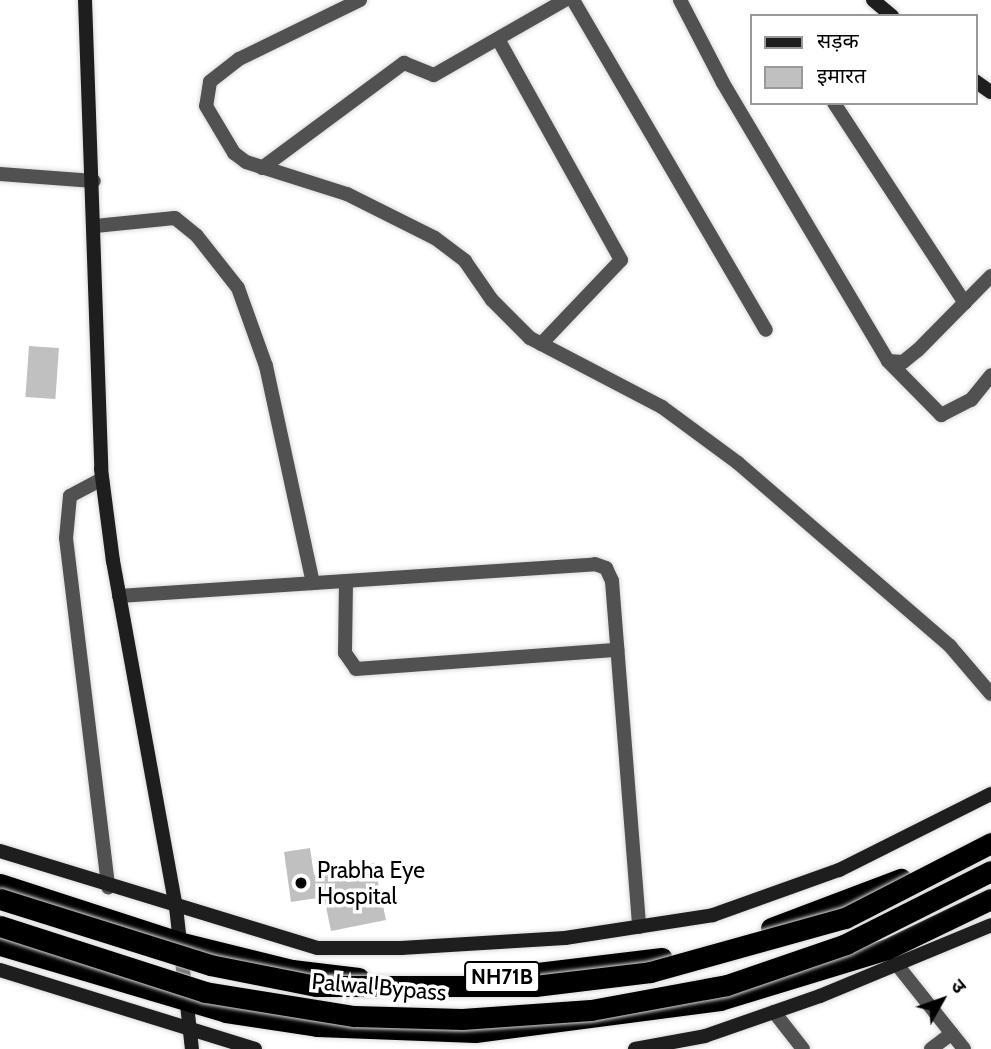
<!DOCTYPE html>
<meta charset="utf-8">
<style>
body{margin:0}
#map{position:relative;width:991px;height:1049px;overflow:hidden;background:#fff;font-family:Cabin,"Noto Sans Devanagari",sans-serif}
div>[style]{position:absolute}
.building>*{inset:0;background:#c0c0c0;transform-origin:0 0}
.roads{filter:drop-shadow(0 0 2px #dbdbdb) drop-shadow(0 0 2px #dbdbdb)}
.street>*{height:14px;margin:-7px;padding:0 7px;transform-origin:7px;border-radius:7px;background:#515151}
.secondary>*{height:14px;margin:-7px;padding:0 7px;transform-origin:7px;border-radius:7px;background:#1e1e1e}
.highway>*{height:21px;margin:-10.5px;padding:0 10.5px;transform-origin:10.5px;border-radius:10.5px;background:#000}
.bridges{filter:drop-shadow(0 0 2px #dbdbdb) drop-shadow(0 0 2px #dbdbdb)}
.highway-bridge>*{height:21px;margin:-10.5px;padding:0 10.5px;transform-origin:10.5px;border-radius:10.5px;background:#000}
.dots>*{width:19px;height:19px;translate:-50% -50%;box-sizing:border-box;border:4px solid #fff;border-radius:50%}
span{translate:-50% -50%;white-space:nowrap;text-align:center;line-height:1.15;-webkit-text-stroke:7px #fff;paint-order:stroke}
.shield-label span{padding:2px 5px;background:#fff;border:2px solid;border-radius:5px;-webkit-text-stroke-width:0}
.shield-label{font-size:21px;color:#000;font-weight:700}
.poi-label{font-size:23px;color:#000}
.left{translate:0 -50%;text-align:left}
.street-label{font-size:23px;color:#000}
.legend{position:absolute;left:750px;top:14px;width:228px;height:91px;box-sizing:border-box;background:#fff;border:2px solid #999;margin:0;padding:9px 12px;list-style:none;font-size:21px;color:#000}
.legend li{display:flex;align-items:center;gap:14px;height:35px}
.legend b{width:35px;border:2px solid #999}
.north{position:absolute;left:907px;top:965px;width:70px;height:70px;-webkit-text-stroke:5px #fff;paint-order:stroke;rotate:50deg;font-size:19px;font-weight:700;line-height:28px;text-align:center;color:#000}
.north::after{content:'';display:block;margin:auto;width:24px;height:32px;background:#000;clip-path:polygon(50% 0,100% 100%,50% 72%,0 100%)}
</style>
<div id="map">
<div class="building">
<i style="left:29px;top:346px;width:30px;height:51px;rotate:4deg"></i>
<i style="clip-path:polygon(310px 848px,314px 875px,374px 863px,386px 920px,331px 931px,324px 897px,291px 902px,284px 852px)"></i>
</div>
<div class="roads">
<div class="street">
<i style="left:360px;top:0;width:135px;rotate:154deg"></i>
<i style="left:239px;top:59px;width:37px;rotate:142deg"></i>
<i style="left:210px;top:82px;width:24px;rotate:99deg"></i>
<i style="left:206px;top:106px;width:55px;rotate:59.2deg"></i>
<i style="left:234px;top:153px;width:15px;rotate:37deg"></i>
<i style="left:246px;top:162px;width:106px;rotate:17.6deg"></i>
<i style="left:347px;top:194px;width:98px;rotate:26.6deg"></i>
<i style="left:435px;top:238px;width:38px;rotate:37deg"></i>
<i style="left:465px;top:261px;width:47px;rotate:55.3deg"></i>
<i style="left:492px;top:300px;width:54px;rotate:45deg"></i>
<i style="left:530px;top:338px;width:149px;rotate:27.6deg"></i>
<i style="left:662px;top:407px;width:94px;rotate:36.4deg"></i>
<i style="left:738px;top:463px;width:280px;rotate:40.8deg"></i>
<i style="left:950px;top:646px;width:63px;rotate:49.5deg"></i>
<i style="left:573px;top:0;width:382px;rotate:59.7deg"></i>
<i style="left:680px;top:0;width:93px;rotate:62.6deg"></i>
<i style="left:723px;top:83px;width:323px;rotate:59.3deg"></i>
<i style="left:888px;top:361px;width:15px;rotate:4deg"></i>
<i style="left:903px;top:362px;width:19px;rotate:-39deg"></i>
<i style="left:918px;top:350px;width:104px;rotate:-45.4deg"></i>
<i style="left:498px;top:39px;width:253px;rotate:60.9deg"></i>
<i style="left:621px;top:260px;width:116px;rotate:133.6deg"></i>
<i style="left:834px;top:103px;width:239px;rotate:56.8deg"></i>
<i style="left:262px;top:168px;width:177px;rotate:-36.5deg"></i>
<i style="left:404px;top:63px;width:32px;rotate:22deg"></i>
<i style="left:434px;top:75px;width:151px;rotate:-29.8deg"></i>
<i style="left:0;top:174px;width:94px;rotate:4.3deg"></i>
<i style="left:95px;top:226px;width:80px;rotate:-5.7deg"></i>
<i style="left:175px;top:218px;width:28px;rotate:39deg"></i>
<i style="left:197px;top:236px;width:66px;rotate:51.7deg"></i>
<i style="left:238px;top:288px;width:83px;rotate:70.3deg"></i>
<i style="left:266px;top:366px;width:222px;rotate:77.8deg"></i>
<i style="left:888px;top:361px;width:76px;rotate:45.5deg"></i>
<i style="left:941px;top:415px;width:34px;rotate:-27deg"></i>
<i style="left:971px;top:400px;width:32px;rotate:-51deg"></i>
<i style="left:102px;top:479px;width:36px;rotate:152deg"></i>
<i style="left:70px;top:496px;width:42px;rotate:95.4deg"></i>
<i style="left:66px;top:538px;width:352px;rotate:83.1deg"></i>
<i style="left:346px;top:581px;width:72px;rotate:90.8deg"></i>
<i style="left:345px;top:653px;width:19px;rotate:55deg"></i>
<i style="left:356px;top:669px;width:262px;rotate:-4.2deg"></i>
<i style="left:119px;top:596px;width:477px;rotate:-3.8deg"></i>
<i style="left:595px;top:564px;width:12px;rotate:20deg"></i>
<i style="left:606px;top:568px;width:14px;rotate:65deg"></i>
<i style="left:612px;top:581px;width:347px;rotate:85.5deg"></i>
<i style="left:898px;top:966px;width:106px;rotate:51.5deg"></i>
<i style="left:774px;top:1012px;width:47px;rotate:51.9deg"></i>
<i style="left:931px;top:1049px;width:26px;rotate:-37deg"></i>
</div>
<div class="secondary">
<i style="left:85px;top:0;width:469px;rotate:88deg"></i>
<i style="left:101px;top:469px;width:93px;rotate:82.6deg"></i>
<i style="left:113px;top:561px;width:352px;rotate:79.7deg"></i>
<i style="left:176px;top:907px;width:143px;rotate:83.6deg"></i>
<i style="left:873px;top:0;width:25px;rotate:40deg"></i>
<i style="left:975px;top:81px;width:19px;rotate:35deg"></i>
<i style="left:0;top:851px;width:332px;rotate:17deg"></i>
<i style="left:318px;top:948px;width:83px"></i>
<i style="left:401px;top:948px;width:164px;rotate:-3.5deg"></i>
<i style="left:565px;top:938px;width:150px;rotate:-8.8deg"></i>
<i style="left:713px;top:915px;width:134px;rotate:-19.7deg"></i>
<i style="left:839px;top:870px;width:170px;rotate:-26.6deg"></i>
<i style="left:0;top:970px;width:267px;rotate:17.2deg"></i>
<i style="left:635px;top:1049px;width:71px;rotate:-10.5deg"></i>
<i style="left:705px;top:1036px;width:122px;rotate:-19.2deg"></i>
<i style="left:820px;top:996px;width:185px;rotate:-22.5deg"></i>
</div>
<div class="highway">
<i style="left:0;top:884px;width:187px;rotate:18deg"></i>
<i style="left:178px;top:942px;width:117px;rotate:13.8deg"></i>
<i style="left:292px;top:970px;width:67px;rotate:6.8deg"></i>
<i style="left:771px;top:928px;width:139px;rotate:-20.7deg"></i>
<i style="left:0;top:945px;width:236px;rotate:16.5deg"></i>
<i style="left:226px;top:1012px;width:92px;rotate:8.7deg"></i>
<i style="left:317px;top:1026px;width:158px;rotate:2.2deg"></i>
<i style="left:475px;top:1032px;width:247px;rotate:-7.4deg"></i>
<i style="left:720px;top:1000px;width:175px;rotate:-17deg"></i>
<i style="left:887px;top:949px;width:115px;rotate:-25.7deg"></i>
<i style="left:496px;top:978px;width:167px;rotate:-6.9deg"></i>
</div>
</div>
<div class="bridges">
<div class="highway-bridge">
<i style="left:0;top:899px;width:220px;rotate:17.4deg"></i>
<i style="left:210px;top:965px;width:108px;rotate:11.2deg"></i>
<i style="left:316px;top:986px;width:219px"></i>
<i style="left:535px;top:986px;width:116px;rotate:-6.9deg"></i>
<i style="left:650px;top:972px;width:202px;rotate:-15.5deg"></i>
<i style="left:845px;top:918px;width:164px;rotate:-27.2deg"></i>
<i style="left:0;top:926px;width:215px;rotate:17.8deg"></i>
<i style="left:205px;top:992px;width:151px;rotate:9.2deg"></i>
<i style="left:354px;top:1016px;width:108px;rotate:1.6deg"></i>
<i style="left:462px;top:1019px;width:129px;rotate:-4deg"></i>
<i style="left:591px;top:1010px;width:138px;rotate:-10.4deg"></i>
<i style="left:727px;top:985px;width:126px;rotate:-19deg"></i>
<i style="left:846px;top:944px;width:162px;rotate:-26.7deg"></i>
</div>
</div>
<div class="dots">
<i style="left:301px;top:883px;background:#000"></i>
</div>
<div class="shield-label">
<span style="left:502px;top:977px">NH71B</span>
</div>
<div class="poi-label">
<span class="left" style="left:317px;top:883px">Prabha Eye<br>Hospital</span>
</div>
<div class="street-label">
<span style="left:379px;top:987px;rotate:5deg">Palwal Bypass</span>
</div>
<ul class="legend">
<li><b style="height:9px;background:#1e1e1e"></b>सड़क</li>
<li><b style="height:19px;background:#c0c0c0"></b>इमारत</li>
</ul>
<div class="north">उ</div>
</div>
